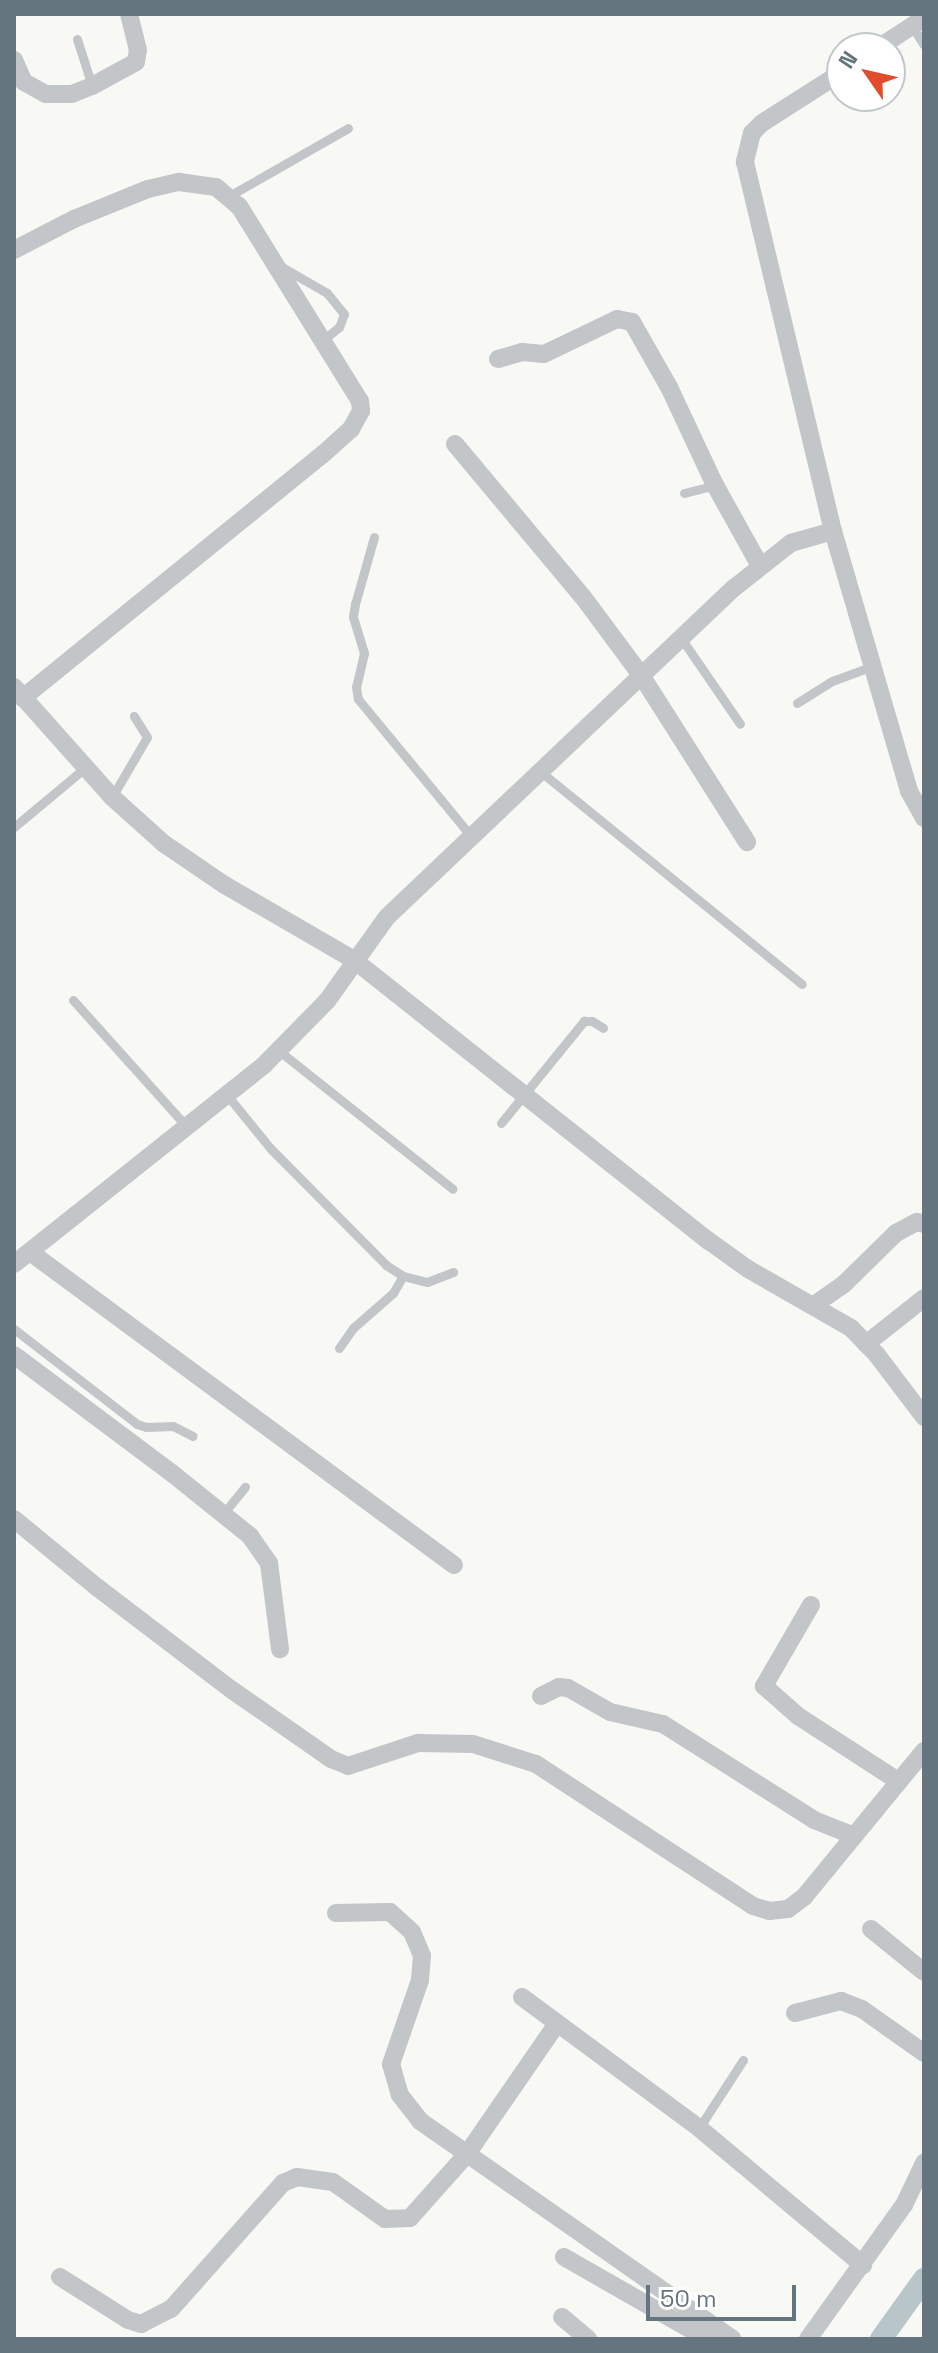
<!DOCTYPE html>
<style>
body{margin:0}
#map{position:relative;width:938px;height:2353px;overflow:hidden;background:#f8f8f5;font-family:"Space Grotesk",sans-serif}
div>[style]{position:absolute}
.canal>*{height:22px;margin:-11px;padding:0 11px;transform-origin:11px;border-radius:11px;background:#b8c5c9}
.service>*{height:9px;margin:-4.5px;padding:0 4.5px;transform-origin:4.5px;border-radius:4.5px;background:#c2c6c9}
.minor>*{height:18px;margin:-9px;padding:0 9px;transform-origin:9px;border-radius:9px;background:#c2c6c9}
span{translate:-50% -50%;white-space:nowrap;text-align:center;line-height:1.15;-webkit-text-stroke:8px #fff;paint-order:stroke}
.frame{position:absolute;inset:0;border:16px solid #647580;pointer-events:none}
.north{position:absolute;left:826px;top:32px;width:80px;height:80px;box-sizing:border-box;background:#fff;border:2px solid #c1c8cc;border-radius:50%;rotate:304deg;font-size:22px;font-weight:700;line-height:32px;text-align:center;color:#647580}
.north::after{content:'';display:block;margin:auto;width:28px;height:36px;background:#e04d2d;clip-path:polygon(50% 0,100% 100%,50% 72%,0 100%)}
.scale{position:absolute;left:646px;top:2285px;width:150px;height:36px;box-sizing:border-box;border:4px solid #647580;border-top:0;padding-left:10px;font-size:24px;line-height:28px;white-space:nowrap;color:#647580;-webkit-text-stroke:6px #fff;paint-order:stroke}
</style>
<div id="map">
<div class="canal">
<i style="left:881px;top:2339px;width:74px;rotate:-54.4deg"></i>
</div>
<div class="service">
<i style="left:912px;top:26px;width:22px;rotate:58deg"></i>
<i style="left:77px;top:39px;width:49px;rotate:72.3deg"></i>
<i style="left:229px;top:196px;width:137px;rotate:-29.7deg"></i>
<i style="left:280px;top:266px;width:54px;rotate:29.9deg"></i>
<i style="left:327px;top:293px;width:27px;rotate:51deg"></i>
<i style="left:344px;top:314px;width:14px;rotate:111deg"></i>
<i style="left:339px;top:327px;width:21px;rotate:141deg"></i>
<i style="left:684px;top:493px;width:32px;rotate:-14deg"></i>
<i style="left:374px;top:537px;width:70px;rotate:105.8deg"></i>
<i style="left:355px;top:604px;width:13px;rotate:99deg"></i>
<i style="left:353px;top:617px;width:38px;rotate:73deg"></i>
<i style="left:364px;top:653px;width:35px;rotate:103deg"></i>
<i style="left:356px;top:687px;width:12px;rotate:81deg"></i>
<i style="left:358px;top:699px;width:178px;rotate:50.5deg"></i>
<i style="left:681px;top:638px;width:104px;rotate:55.5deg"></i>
<i style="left:797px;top:703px;width:41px;rotate:-32.2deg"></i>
<i style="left:832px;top:681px;width:44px;rotate:-20.1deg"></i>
<i style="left:541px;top:772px;width:336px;rotate:39.1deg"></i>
<i style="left:112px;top:797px;width:69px;rotate:-59.7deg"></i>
<i style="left:147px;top:737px;width:25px;rotate:-122deg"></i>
<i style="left:14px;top:827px;width:94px;rotate:-39.8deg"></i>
<i style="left:73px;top:1000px;width:171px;rotate:48.1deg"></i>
<i style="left:278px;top:1050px;width:223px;rotate:38.5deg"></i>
<i style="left:227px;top:1095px;width:68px;rotate:50.9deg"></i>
<i style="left:270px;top:1148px;width:165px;rotate:45.2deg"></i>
<i style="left:386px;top:1265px;width:20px;rotate:33deg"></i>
<i style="left:403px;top:1276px;width:25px;rotate:14deg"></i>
<i style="left:427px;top:1282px;width:28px;rotate:-21deg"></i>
<i style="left:501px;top:1123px;width:132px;rotate:-50.9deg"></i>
<i style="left:584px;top:1021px;width:8px"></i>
<i style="left:592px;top:1021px;width:13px;rotate:32deg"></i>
<i style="left:14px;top:1329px;width:155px;rotate:37.7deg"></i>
<i style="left:137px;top:1424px;width:9px;rotate:18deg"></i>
<i style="left:146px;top:1427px;width:27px;rotate:-2deg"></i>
<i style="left:173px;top:1426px;width:22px;rotate:27deg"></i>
<i style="left:339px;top:1348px;width:24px;rotate:-55deg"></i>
<i style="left:353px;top:1328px;width:53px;rotate:-41.2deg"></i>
<i style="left:393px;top:1293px;width:20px;rotate:-60deg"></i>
<i style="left:223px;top:1514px;width:35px;rotate:-51deg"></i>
<i style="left:699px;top:2128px;width:81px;rotate:-57.1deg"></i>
</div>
<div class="minor">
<i style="left:878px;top:48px;width:55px;rotate:-33.1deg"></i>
<i style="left:14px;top:60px;width:24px;rotate:66deg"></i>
<i style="left:24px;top:82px;width:25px;rotate:29deg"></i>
<i style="left:46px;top:94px;width:26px"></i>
<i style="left:72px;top:94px;width:22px;rotate:-22deg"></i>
<i style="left:92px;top:86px;width:50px;rotate:-28.6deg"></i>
<i style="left:136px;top:62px;width:12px;rotate:-81deg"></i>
<i style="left:138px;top:50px;width:37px;rotate:-104deg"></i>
<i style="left:842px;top:72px;width:95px;rotate:147.5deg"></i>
<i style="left:762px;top:123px;width:14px;rotate:135deg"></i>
<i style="left:752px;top:133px;width:30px;rotate:104deg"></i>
<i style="left:745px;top:162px;width:379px;rotate:76.6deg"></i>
<i style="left:833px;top:531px;width:271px;rotate:73.7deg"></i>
<i style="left:909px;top:791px;width:31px;rotate:61deg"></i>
<i style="left:14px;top:250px;width:68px;rotate:-27.3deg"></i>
<i style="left:74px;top:219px;width:80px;rotate:-22.1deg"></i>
<i style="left:148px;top:189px;width:32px;rotate:-13deg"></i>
<i style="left:179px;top:182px;width:37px;rotate:8deg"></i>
<i style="left:216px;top:187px;width:30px;rotate:40deg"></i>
<i style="left:239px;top:206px;width:229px;rotate:58.2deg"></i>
<i style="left:360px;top:401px;width:10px;rotate:84deg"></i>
<i style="left:361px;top:411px;width:21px;rotate:119deg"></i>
<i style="left:351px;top:429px;width:38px;rotate:138deg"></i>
<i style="left:323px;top:454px;width:387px;rotate:140.9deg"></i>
<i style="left:498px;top:359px;width:25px;rotate:-16deg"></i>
<i style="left:522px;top:352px;width:22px;rotate:5deg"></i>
<i style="left:544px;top:354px;width:81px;rotate:-25.6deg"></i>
<i style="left:617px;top:319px;width:15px;rotate:11deg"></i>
<i style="left:632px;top:322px;width:75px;rotate:60.4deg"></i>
<i style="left:669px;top:387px;width:108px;rotate:64.9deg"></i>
<i style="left:715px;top:485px;width:93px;rotate:60.9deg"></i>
<i style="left:455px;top:444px;width:199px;rotate:50.1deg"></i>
<i style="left:583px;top:597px;width:97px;rotate:53.4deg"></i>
<i style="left:641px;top:675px;width:198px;rotate:57.6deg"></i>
<i style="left:14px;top:687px;width:147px;rotate:48.3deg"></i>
<i style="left:112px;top:797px;width:69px;rotate:42deg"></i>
<i style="left:163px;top:843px;width:73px;rotate:34.3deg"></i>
<i style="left:223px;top:884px;width:151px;rotate:30.1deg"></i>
<i style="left:354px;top:960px;width:453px;rotate:38.4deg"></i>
<i style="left:709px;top:1241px;width:48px;rotate:35.7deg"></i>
<i style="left:748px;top:1269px;width:119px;rotate:29.8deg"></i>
<i style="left:851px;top:1328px;width:37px;rotate:46deg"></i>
<i style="left:877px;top:1355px;width:78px;rotate:52.8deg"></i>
<i style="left:30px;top:1252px;width:527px;rotate:36.44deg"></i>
<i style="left:14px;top:1264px;width:320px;rotate:-38.5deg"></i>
<i style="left:264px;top:1065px;width:90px;rotate:-45.5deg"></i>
<i style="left:327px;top:1001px;width:103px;rotate:-54.5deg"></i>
<i style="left:387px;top:917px;width:478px;rotate:-43.5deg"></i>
<i style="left:734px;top:588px;width:73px;rotate:-38.3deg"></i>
<i style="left:791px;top:543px;width:44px;rotate:-15.9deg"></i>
<i style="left:814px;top:1305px;width:37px;rotate:-35deg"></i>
<i style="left:844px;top:1284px;width:73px;rotate:-44.4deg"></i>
<i style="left:896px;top:1233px;width:24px;rotate:-28deg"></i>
<i style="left:917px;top:1222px;width:7px;rotate:16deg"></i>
<i style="left:866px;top:1344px;width:74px;rotate:-38.4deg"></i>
<i style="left:14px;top:1355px;width:199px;rotate:36.8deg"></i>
<i style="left:173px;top:1474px;width:99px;rotate:38.8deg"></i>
<i style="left:250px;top:1536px;width:33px;rotate:55deg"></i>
<i style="left:269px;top:1563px;width:87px;rotate:82.7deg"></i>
<i style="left:14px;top:1519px;width:109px;rotate:39.4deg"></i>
<i style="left:98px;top:1588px;width:168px;rotate:37.3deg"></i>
<i style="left:232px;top:1690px;width:121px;rotate:34.9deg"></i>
<i style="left:331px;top:1759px;width:18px;rotate:22deg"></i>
<i style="left:348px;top:1766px;width:74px;rotate:-18.2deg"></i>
<i style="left:418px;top:1743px;width:55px;rotate:1deg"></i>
<i style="left:473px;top:1744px;width:66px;rotate:17.6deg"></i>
<i style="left:536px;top:1764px;width:259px;rotate:33.2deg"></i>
<i style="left:753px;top:1906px;width:17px;rotate:17deg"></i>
<i style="left:769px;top:1911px;width:19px;rotate:-6deg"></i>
<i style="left:788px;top:1909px;width:20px;rotate:-37deg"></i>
<i style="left:804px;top:1897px;width:189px;rotate:-50.6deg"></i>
<i style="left:811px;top:1605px;width:94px;rotate:120.1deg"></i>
<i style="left:764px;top:1686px;width:45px;rotate:41.4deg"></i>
<i style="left:798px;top:1716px;width:119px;rotate:33deg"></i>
<i style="left:541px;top:1696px;width:20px;rotate:-27deg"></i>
<i style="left:559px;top:1687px;width:9px;rotate:6deg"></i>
<i style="left:568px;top:1688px;width:48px;rotate:29.7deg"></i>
<i style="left:610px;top:1712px;width:54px;rotate:12.8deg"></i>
<i style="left:663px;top:1724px;width:179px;rotate:32.4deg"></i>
<i style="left:814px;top:1820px;width:41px;rotate:21.5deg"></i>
<i style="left:336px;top:1913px;width:54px;rotate:-1.1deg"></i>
<i style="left:390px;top:1912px;width:30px;rotate:42deg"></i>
<i style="left:412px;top:1932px;width:26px;rotate:67deg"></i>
<i style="left:422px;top:1956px;width:24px;rotate:95deg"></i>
<i style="left:420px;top:1980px;width:89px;rotate:109deg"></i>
<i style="left:391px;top:2064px;width:32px;rotate:74deg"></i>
<i style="left:400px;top:2095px;width:33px;rotate:52deg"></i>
<i style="left:420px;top:2121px;width:381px;rotate:34.9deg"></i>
<i style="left:871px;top:1929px;width:68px;rotate:39.1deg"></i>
<i style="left:522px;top:1997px;width:220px;rotate:36.5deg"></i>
<i style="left:699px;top:2128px;width:214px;rotate:39.9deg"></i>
<i style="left:795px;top:2013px;width:48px;rotate:-14.6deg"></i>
<i style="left:841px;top:2001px;width:22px;rotate:21deg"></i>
<i style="left:862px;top:2009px;width:76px;rotate:35.4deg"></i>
<i style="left:564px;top:2257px;width:165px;rotate:29.8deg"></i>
<i style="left:60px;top:2277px;width:80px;rotate:32.3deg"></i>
<i style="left:128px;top:2320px;width:14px;rotate:17deg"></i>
<i style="left:141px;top:2324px;width:34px;rotate:-27deg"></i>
<i style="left:171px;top:2309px;width:169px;rotate:-48.4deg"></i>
<i style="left:283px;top:2183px;width:15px;rotate:-23deg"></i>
<i style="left:297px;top:2177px;width:36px;rotate:8deg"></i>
<i style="left:333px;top:2182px;width:64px;rotate:35.4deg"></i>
<i style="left:385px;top:2219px;width:25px;rotate:-2deg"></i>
<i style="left:410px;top:2218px;width:86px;rotate:-48.3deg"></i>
<i style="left:467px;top:2154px;width:157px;rotate:-55.4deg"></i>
<i style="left:562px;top:2317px;width:34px;rotate:40deg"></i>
<i style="left:808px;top:2339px;width:165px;rotate:-54.4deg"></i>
<i style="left:904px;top:2205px;width:47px;rotate:-64.5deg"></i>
</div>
<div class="frame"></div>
<div class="north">N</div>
<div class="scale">50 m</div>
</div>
